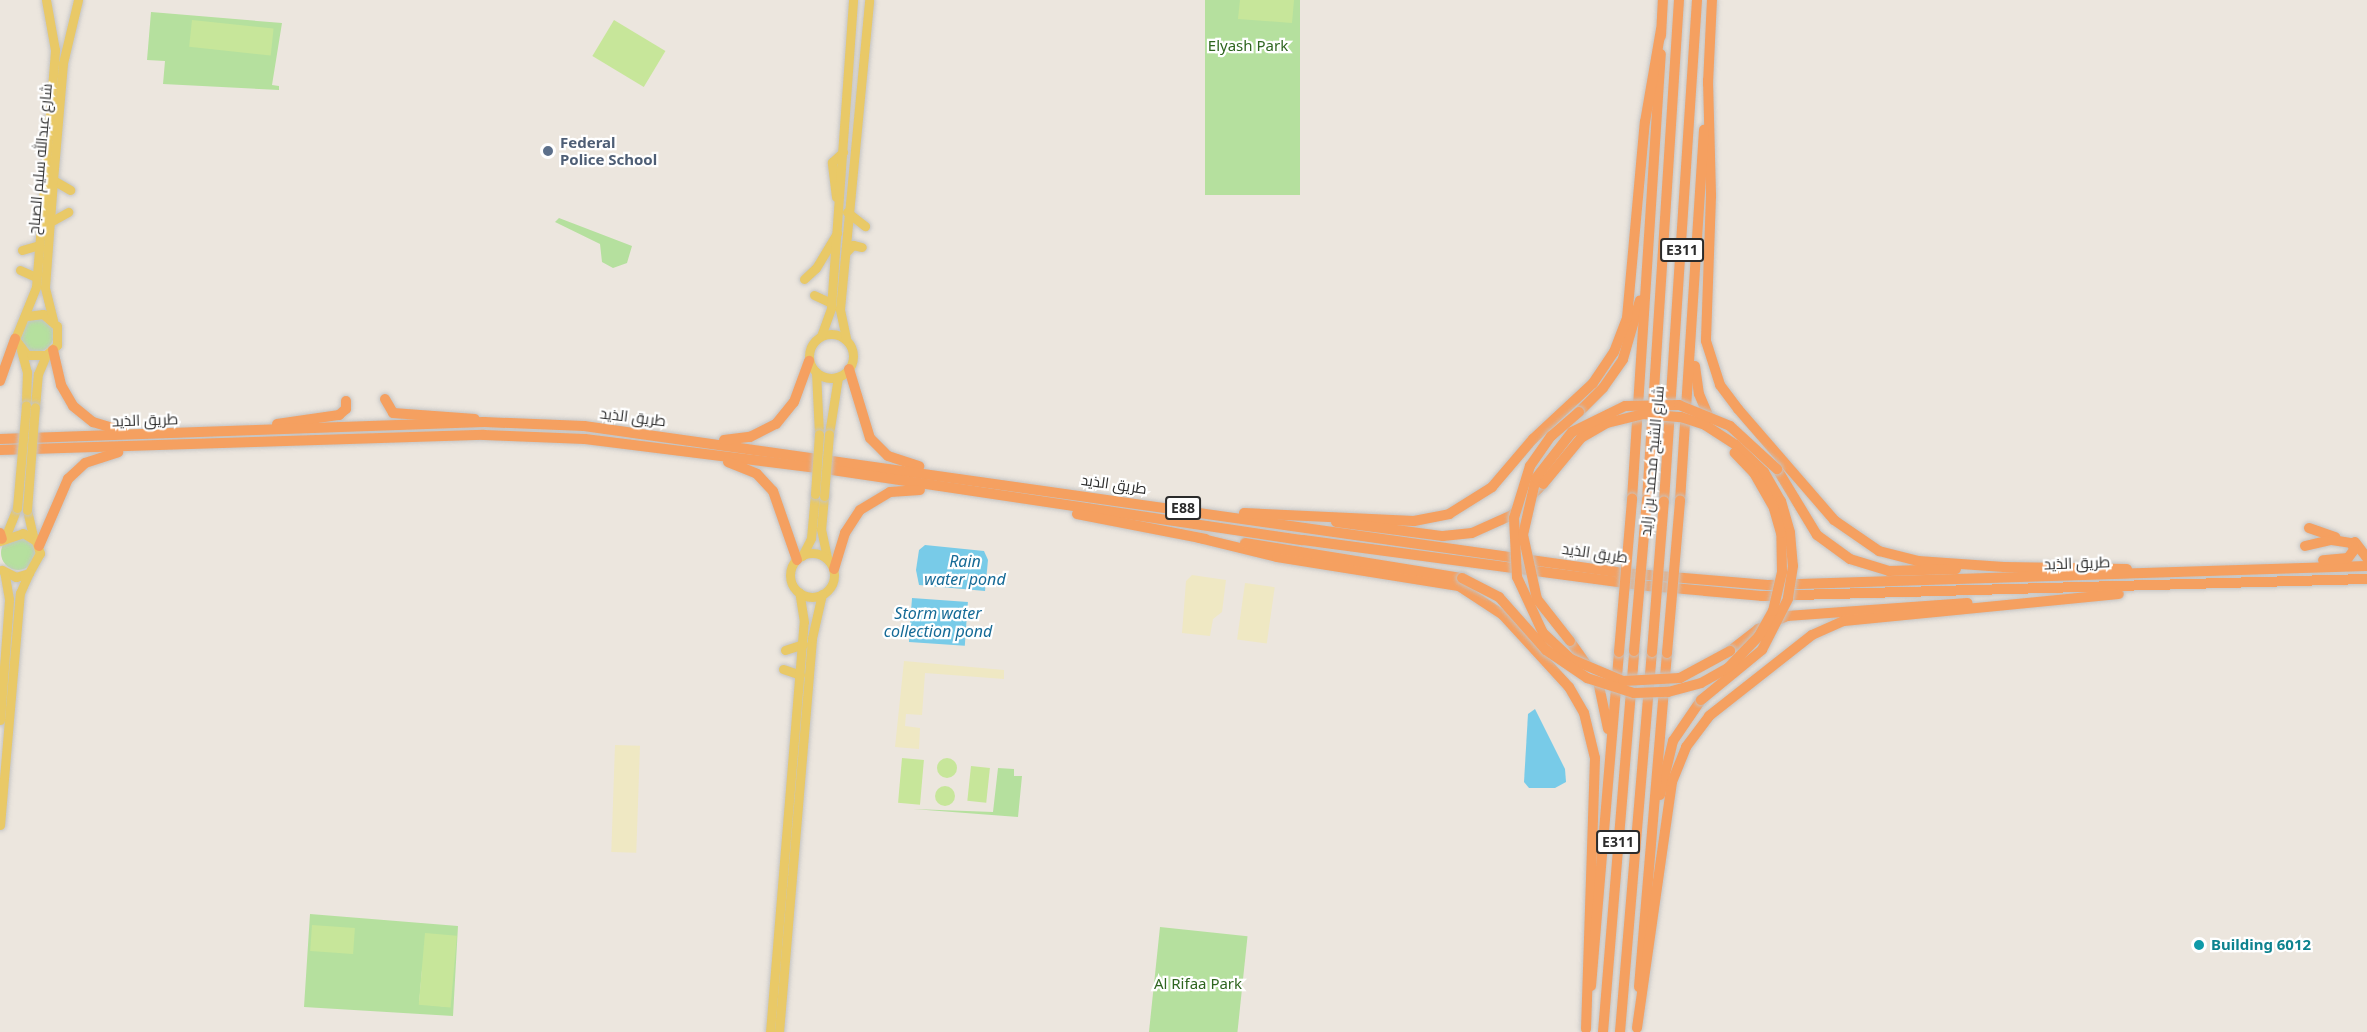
<!DOCTYPE html>
<meta charset="utf-8">
<style>
body{margin:0}
#map{position:relative;width:2367px;height:1032px;overflow:hidden;background:#ece6de;font-family:"Noto Sans",Cairo,sans-serif}
div>[style]{position:absolute}
.green>*{inset:0;background:#b5e09e;transform-origin:0 0}
.round{border-radius:50%}
.sand>*{inset:0;background:#efe8c3;transform-origin:0 0}
.pitch>*{inset:0;background:#c7e69a;transform-origin:0 0}
.water>*{inset:0;background:#78cbe8;transform-origin:0 0}
.roads{filter:drop-shadow(0 0 2px #c4c4c4) drop-shadow(0 0 2px #c4c4c4)}
.major>*{height:9px;margin:-4.5px;padding:0 4.5px;transform-origin:4.5px;border-radius:4.5px;background:#e9c967}
.major>.ring{margin:-4.5px;padding:0;box-sizing:content-box;background:none;border:9px solid #e9c967;border-radius:50%}
.highway>*{height:10px;margin:-5px;padding:0 5px;transform-origin:5px;border-radius:5px;background:#f5a060}
.bridges{filter:drop-shadow(0 0 2px #c4c4c4) drop-shadow(0 0 2px #c4c4c4)}
.major-bridge>*{height:9px;margin:-4.5px;padding:0 4.5px;transform-origin:4.5px;border-radius:4.5px;background:#e9c967}
.highway-bridge>*{height:10px;margin:-5px;padding:0 5px;transform-origin:5px;border-radius:5px;background:#f5a060}
.dots>*{width:16px;height:16px;translate:-50% -50%;box-sizing:border-box;border:3px solid #fff;border-radius:50%}
span{translate:-50% -50%;white-space:nowrap;text-align:center;line-height:1.15;-webkit-text-stroke:4.5px #fff;paint-order:stroke}
.shield-label span{padding:2px 4px;background:#fff;border:2px solid;border-radius:4px;-webkit-text-stroke-width:0}
.shield-label{font-size:14px;color:#2b2b2b;font-weight:700}
.park-label{font-size:15px;color:#2e651f}
.service-label{font-size:15px;color:#4e5e75;font-weight:700}
.left{translate:0 -50%;text-align:left}
.street-label{font-size:15px;color:#2b2b2b}
.culture-label{font-size:15px;color:#0d838f;font-weight:700}
.water-label{font-size:16px;color:#156a96;font-style:italic}
</style>
<div id="map">
<div class="green">
<i style="left:1205px;top:0;width:95px;height:195px"></i>
<i style="clip-path:polygon(151px 12px,282px 23px,272px 85px,279px 86px,279px 90px,163px 84px,165px 61px,147px 60px)"></i>
<i style="clip-path:polygon(559px 218px,632px 246px,627px 263px,613px 268px,602px 262px,600px 244px,555px 222px)"></i>
<i class="round" style="left:18px;top:316px;width:36px;height:36px"></i>
<i class="round" style="left:1px;top:536px;width:34px;height:34px"></i>
<i style="clip-path:polygon(998px 768px,1014px 769px,1014px 776px,1022px 776px,1018px 817px,913px 809px,993px 812px)"></i>
<i style="clip-path:polygon(evenodd,310px 914px,458px 926px,453px 1016px,304px 1007px,310px 914px,422px 970px,450px 1007px,419px 1004px,422px 970px)"></i>
<i style="left:1160px;top:927px;width:88px;height:106px;rotate:6deg"></i>
</div>
<div class="sand">
<i style="clip-path:polygon(1192px 575px,1226px 580px,1222px 612px,1213px 619px,1210px 636px,1182px 633px,1186px 581px)"></i>
<i style="left:1245px;top:583px;width:30px;height:57px;rotate:8deg"></i>
<i style="clip-path:polygon(904px 661px,1004px 670px,1004px 679px,925px 673px,922px 715px,906px 714px,905px 726px,920px 728px,919px 749px,895px 747px)"></i>
<i style="left:615px;top:745px;width:25px;height:107px;rotate:2deg"></i>
</div>
<div class="pitch">
<i style="clip-path:polygon(1240px 0,1294px 0,1292px 23px,1238px 19px)"></i>
<i style="left:192px;top:20px;width:82px;height:27px;rotate:6deg"></i>
<i style="left:614px;top:20px;width:60px;height:42px;rotate:31deg"></i>
<i class="round" style="left:937px;top:758px;width:20px;height:20px"></i>
<i style="left:902px;top:758px;width:22px;height:45px;rotate:5deg"></i>
<i style="left:971px;top:766px;width:19px;height:35px;rotate:6deg"></i>
<i class="round" style="left:935px;top:786px;width:20px;height:20px"></i>
<i style="left:312px;top:925px;width:43px;height:26px;rotate:4deg"></i>
<i style="left:425px;top:933px;width:32px;height:72px;rotate:5deg"></i>
</div>
<div class="water">
<i style="clip-path:polygon(925px 545px,984px 551px,988px 560px,985px 591px,919px 585px,916px 570px,919px 550px)"></i>
<i style="left:912px;top:598px;width:56px;height:44px;rotate:4deg"></i>
<i style="clip-path:polygon(1535px 709px,1565px 769px,1566px 782px,1555px 788px,1529px 788px,1524px 782px,1528px 714px)"></i>
</div>
<div class="roads">
<div class="major">
<i style="left:53px;top:180px;width:20px;rotate:30deg"></i>
<i style="left:836px;top:197px;width:35px;rotate:-97deg"></i>
<i style="left:832px;top:162px;width:15px;rotate:-42deg"></i>
<i style="left:847px;top:212px;width:23px;rotate:38deg"></i>
<i style="left:50px;top:222px;width:21px;rotate:-29deg"></i>
<i style="left:22px;top:250px;width:18px;rotate:-16deg"></i>
<i style="left:846px;top:252px;width:10px;rotate:-45deg"></i>
<i style="left:853px;top:245px;width:9px;rotate:13deg"></i>
<i style="left:20px;top:270px;width:17px;rotate:24deg"></i>
<i style="left:804px;top:279px;width:16px;rotate:-43deg"></i>
<i style="left:816px;top:268px;width:41px;rotate:-59deg"></i>
<i style="left:814px;top:295px;width:19px;rotate:25deg"></i>
<i style="left:27px;top:316px;width:16px;rotate:-7deg"></i>
<i style="left:43px;top:314px;width:18px;rotate:41deg"></i>
<i style="left:57px;top:326px;width:19px;rotate:90deg"></i>
<i style="left:57px;top:345px;width:15px;rotate:138deg"></i>
<i style="left:46px;top:355px;width:19px;rotate:180deg"></i>
<i style="left:27px;top:355px;width:20px;rotate:-127deg"></i>
<i style="left:15px;top:339px;width:56px;rotate:-68deg"></i>
<i style="left:36px;top:287px;width:238px;rotate:-85.4deg"></i>
<i style="left:55px;top:50px;width:51px;rotate:-100.2deg"></i>
<i style="left:53px;top:320px;width:34px;rotate:-104deg"></i>
<i style="left:45px;top:287px;width:107px;rotate:-85.7deg"></i>
<i style="left:53px;top:180px;width:117px;rotate:-85.1deg"></i>
<i style="left:63px;top:63px;width:65px;rotate:-76.6deg"></i>
<i class="ring" style="left:809px;top:334px;width:35px;height:35px"></i>
<i style="left:821px;top:336px;width:30px;rotate:-70deg"></i>
<i style="left:831px;top:308px;width:309px;rotate:-85.9deg"></i>
<i style="left:846px;top:338px;width:30px;rotate:-102deg"></i>
<i style="left:840px;top:309px;width:310px;rotate:-84.6deg"></i>
<i style="left:21px;top:350px;width:23px;rotate:75deg"></i>
<i style="left:27px;top:372px;width:33px;rotate:92deg"></i>
<i style="left:816px;top:372px;width:62px;rotate:87.2deg"></i>
<i style="left:35px;top:407px;width:33px;rotate:-85deg"></i>
<i style="left:38px;top:374px;width:21px;rotate:-67deg"></i>
<i style="left:829px;top:434px;width:58px;rotate:-81deg"></i>
<i style="left:824px;top:496px;width:33px;rotate:95deg"></i>
<i style="left:821px;top:529px;width:30px;rotate:78deg"></i>
<i style="left:27px;top:510px;width:28px;rotate:77deg"></i>
<i style="left:6px;top:535px;width:29px;rotate:-68deg"></i>
<i style="left:0;top:541px;width:24px;rotate:-19deg"></i>
<i style="left:23px;top:533px;width:15px;rotate:32deg"></i>
<i style="left:36px;top:541px;width:13px;rotate:72deg"></i>
<i style="left:40px;top:553px;width:23px;rotate:119deg"></i>
<i style="left:29px;top:573px;width:14px;rotate:163deg"></i>
<i style="left:16px;top:577px;width:16px;rotate:-153deg"></i>
<i class="ring" style="left:790px;top:553px;width:35px;height:35px"></i>
<i style="left:802px;top:556px;width:20px;rotate:-63deg"></i>
<i style="left:811px;top:538px;width:44px;rotate:-84.8deg"></i>
<i style="left:785px;top:650px;width:19px;rotate:-18deg"></i>
<i style="left:783px;top:669px;width:18px;rotate:19deg"></i>
<i style="left:0;top:720px;width:121px;rotate:-85.7deg"></i>
<i style="left:9px;top:599px;width:27px;rotate:-100deg"></i>
<i style="left:0;top:825px;width:233px;rotate:-85.1deg"></i>
<i style="left:20px;top:593px;width:22px;rotate:-66deg"></i>
<i style="left:770px;top:1032px;width:411px;rotate:-85.3deg"></i>
<i style="left:804px;top:622px;width:30px;rotate:-99deg"></i>
<i style="left:779px;top:1032px;width:395px;rotate:-85.2deg"></i>
<i style="left:812px;top:638px;width:45px;rotate:-77.2deg"></i>
</div>
<div class="highway">
<i style="left:1661px;top:36px;width:36px;rotate:-87deg"></i>
<i style="left:1708px;top:80px;width:116px;rotate:88.5deg"></i>
<i style="left:1711px;top:196px;width:145px;rotate:92deg"></i>
<i style="left:1706px;top:341px;width:46px;rotate:72.3deg"></i>
<i style="left:1720px;top:385px;width:30px;rotate:53deg"></i>
<i style="left:1738px;top:409px;width:147px;rotate:49.1deg"></i>
<i style="left:1834px;top:520px;width:55px;rotate:34.6deg"></i>
<i style="left:1879px;top:551px;width:40px;rotate:14.4deg"></i>
<i style="left:1918px;top:561px;width:86px;rotate:4deg"></i>
<i style="left:2004px;top:567px;width:123px;rotate:0.9deg"></i>
<i style="left:1708px;top:84px;width:84px;rotate:-87.3deg"></i>
<i style="left:53px;top:350px;width:36px;rotate:77deg"></i>
<i style="left:61px;top:385px;width:24px;rotate:60deg"></i>
<i style="left:73px;top:406px;width:26px;rotate:39deg"></i>
<i style="left:93px;top:422px;width:31px;rotate:17deg"></i>
<i style="left:1695px;top:366px;width:28px;rotate:82deg"></i>
<i style="left:1699px;top:394px;width:30px;rotate:67deg"></i>
<i style="left:849px;top:369px;width:72px;rotate:73.1deg"></i>
<i style="left:870px;top:438px;width:25px;rotate:45deg"></i>
<i style="left:888px;top:456px;width:33px;rotate:18deg"></i>
<i style="left:0;top:381px;width:45px;rotate:-70.3deg"></i>
<i style="left:385px;top:399px;width:16px;rotate:60deg"></i>
<i style="left:393px;top:413px;width:82px;rotate:4.2deg"></i>
<i style="left:1579px;top:412px;width:34px;rotate:-45deg"></i>
<i style="left:1603px;top:388px;width:35px;rotate:-55deg"></i>
<i style="left:1623px;top:359px;width:61px;rotate:-73.9deg"></i>
<i style="left:277px;top:424px;width:63px;rotate:-8.3deg"></i>
<i style="left:339px;top:415px;width:9px;rotate:-41deg"></i>
<i style="left:346px;top:409px;width:8px;rotate:-90deg"></i>
<i style="left:0;top:439px;width:484px;rotate:-2deg"></i>
<i style="left:484px;top:422px;width:100px;rotate:2.3deg"></i>
<i style="left:584px;top:426px;width:1050px;rotate:8.05deg"></i>
<i style="left:1624px;top:573px;width:144px;rotate:4.8deg"></i>
<i style="left:1768px;top:585px;width:599px;rotate:-1.82deg"></i>
<i style="left:724px;top:440px;width:26px;rotate:-7deg"></i>
<i style="left:750px;top:437px;width:29px;rotate:-27deg"></i>
<i style="left:776px;top:424px;width:28px;rotate:-51deg"></i>
<i style="left:794px;top:402px;width:44px;rotate:-69.9deg"></i>
<i style="left:0;top:450px;width:484px;rotate:-1.8deg"></i>
<i style="left:484px;top:435px;width:101px;rotate:2.3deg"></i>
<i style="left:585px;top:439px;width:236px;rotate:7.1deg"></i>
<i style="left:819px;top:468px;width:489px;rotate:8.5deg"></i>
<i style="left:1303px;top:540px;width:350px;rotate:7.6deg"></i>
<i style="left:1650px;top:586px;width:111px;rotate:5.1deg"></i>
<i style="left:1761px;top:596px;width:606px;rotate:-1.61deg"></i>
<i style="left:728px;top:462px;width:31px;rotate:22deg"></i>
<i style="left:757px;top:474px;width:23px;rotate:47deg"></i>
<i style="left:773px;top:491px;width:73px;rotate:70.8deg"></i>
<i style="left:1777px;top:469px;width:77px;rotate:58.8deg"></i>
<i style="left:1817px;top:535px;width:41px;rotate:36deg"></i>
<i style="left:1850px;top:559px;width:41px;rotate:17.1deg"></i>
<i style="left:1889px;top:571px;width:67px;rotate:-1.7deg"></i>
<i style="left:1632px;top:499px;width:446px;rotate:-86.3deg"></i>
<i style="left:1647px;top:500px;width:501px;rotate:-86.34deg"></i>
<i style="left:1664px;top:501px;width:502px;rotate:-86.23deg"></i>
<i style="left:1680px;top:501px;width:372px;rotate:-86.3deg"></i>
<i style="left:1244px;top:513px;width:170px;rotate:2.7deg"></i>
<i style="left:1414px;top:521px;width:36px;rotate:-11deg"></i>
<i style="left:1449px;top:514px;width:51px;rotate:-32.1deg"></i>
<i style="left:1492px;top:487px;width:63px;rotate:-49.5deg"></i>
<i style="left:1533px;top:439px;width:82px;rotate:-43deg"></i>
<i style="left:1593px;top:383px;width:37px;rotate:-56deg"></i>
<i style="left:1614px;top:352px;width:36px;rotate:-69deg"></i>
<i style="left:1627px;top:318px;width:197px;rotate:-84.8deg"></i>
<i style="left:1645px;top:122px;width:94px;rotate:-80.2deg"></i>
<i style="left:1077px;top:514px;width:131px;rotate:11deg"></i>
<i style="left:1336px;top:522px;width:108px;rotate:7.5deg"></i>
<i style="left:1443px;top:536px;width:29px;rotate:-6deg"></i>
<i style="left:1472px;top:533px;width:44px;rotate:-24.2deg"></i>
<i style="left:1512px;top:515px;width:44px;rotate:-45deg"></i>
<i style="left:2309px;top:528px;width:28px;rotate:19deg"></i>
<i style="left:0;top:533px;width:6px;rotate:72deg"></i>
<i style="left:1199px;top:538px;width:80px;rotate:13.7deg"></i>
<i style="left:1277px;top:557px;width:184px;rotate:9.1deg"></i>
<i style="left:1459px;top:586px;width:53px;rotate:33.4deg"></i>
<i style="left:1503px;top:615px;width:98px;rotate:47.5deg"></i>
<i style="left:1569px;top:687px;width:30px;rotate:60deg"></i>
<i style="left:1584px;top:713px;width:46px;rotate:76.3deg"></i>
<i style="left:1595px;top:758px;width:271px;rotate:91.9deg"></i>
<i style="left:2355px;top:542px;width:20px;rotate:53deg"></i>
<i style="left:1245px;top:543px;width:220px;rotate:9.2deg"></i>
<i style="left:39px;top:546px;width:73px;rotate:-66.6deg"></i>
<i style="left:68px;top:479px;width:23px;rotate:-43deg"></i>
<i style="left:85px;top:463px;width:35px;rotate:-18deg"></i>
<i style="left:2305px;top:546px;width:28px;rotate:-13deg"></i>
<i style="left:2332px;top:540px;width:20px;rotate:9deg"></i>
<i style="left:2352px;top:543px;width:7px;rotate:74deg"></i>
<i style="left:2354px;top:550px;width:10px;rotate:127deg"></i>
<i style="left:2348px;top:558px;width:25px;rotate:175deg"></i>
<i style="left:834px;top:569px;width:38px;rotate:-73deg"></i>
<i style="left:845px;top:533px;width:27px;rotate:-57deg"></i>
<i style="left:860px;top:510px;width:35px;rotate:-31deg"></i>
<i style="left:890px;top:492px;width:30px;rotate:-4deg"></i>
<i style="left:1570px;top:641px;width:49px;rotate:55deg"></i>
<i style="left:1598px;top:681px;width:49px;rotate:78.2deg"></i>
<i style="left:1730px;top:651px;width:36px;rotate:-38deg"></i>
<i style="left:1758px;top:629px;width:32px;rotate:-24deg"></i>
<i style="left:1787px;top:616px;width:181px;rotate:-4.1deg"></i>
<i style="left:1660px;top:795px;width:56px;rotate:-76.5deg"></i>
<i style="left:1673px;top:741px;width:50px;rotate:-55.7deg"></i>
<i style="left:1591px;top:986px;width:335px;rotate:-85.2deg"></i>
<i style="left:1639px;top:987px;width:335px;rotate:-85.2deg"></i>
<i style="left:1637px;top:1028px;width:248px;rotate:-81.9deg"></i>
<i style="left:1672px;top:782px;width:38px;rotate:-68deg"></i>
<i style="left:1686px;top:747px;width:39px;rotate:-53deg"></i>
<i style="left:1709px;top:716px;width:131px;rotate:-38.2deg"></i>
<i style="left:1812px;top:635px;width:35px;rotate:-24deg"></i>
<i style="left:1844px;top:621px;width:276px;rotate:-5.6deg"></i>
<i style="left:1603px;top:1032px;width:382px;rotate:-85.3deg"></i>
<i style="left:1620px;top:1032px;width:381px;rotate:-85.2deg"></i>
</div>
</div>
<div class="bridges">
<div class="major-bridge">
<i style="left:815px;top:494px;width:60px;rotate:-86.2deg"></i>
<i style="left:824px;top:496px;width:62px;rotate:-85.4deg"></i>
<i style="left:17px;top:508px;width:103px;rotate:-85deg"></i>
<i style="left:27px;top:510px;width:103px;rotate:-85.6deg"></i>
</div>
<div class="highway-bridge">
<i style="left:1579px;top:412px;width:37px;rotate:139deg"></i>
<i style="left:1551px;top:436px;width:37px;rotate:125deg"></i>
<i style="left:1530px;top:466px;width:54px;rotate:107.1deg"></i>
<i style="left:1514px;top:518px;width:59px;rotate:87.1deg"></i>
<i style="left:1517px;top:577px;width:62px;rotate:65.1deg"></i>
<i style="left:1543px;top:633px;width:38px;rotate:43deg"></i>
<i style="left:1571px;top:659px;width:56px;rotate:22.9deg"></i>
<i style="left:1623px;top:681px;width:57px;rotate:-3deg"></i>
<i style="left:1680px;top:678px;width:57px;rotate:-28.4deg"></i>
<i style="left:1543px;top:484px;width:60px;rotate:-50.4deg"></i>
<i style="left:1581px;top:438px;width:30px;rotate:-30deg"></i>
<i style="left:1607px;top:423px;width:37px;rotate:-14deg"></i>
<i style="left:1643px;top:414px;width:38px;rotate:5deg"></i>
<i style="left:1681px;top:417px;width:25px;rotate:18deg"></i>
<i style="left:1705px;top:425px;width:37px;rotate:33deg"></i>
<i style="left:1736px;top:445px;width:39px;rotate:44deg"></i>
<i style="left:1764px;top:472px;width:34px;rotate:60deg"></i>
<i style="left:1781px;top:501px;width:33px;rotate:74deg"></i>
<i style="left:1790px;top:533px;width:33px;rotate:85deg"></i>
<i style="left:1793px;top:566px;width:33px;rotate:99deg"></i>
<i style="left:1788px;top:599px;width:57px;rotate:117deg"></i>
<i style="left:1762px;top:650px;width:79px;rotate:140.7deg"></i>
<i style="left:1462px;top:578px;width:42px;rotate:27.2deg"></i>
<i style="left:1499px;top:597px;width:71px;rotate:48.4deg"></i>
<i style="left:1546px;top:650px;width:50px;rotate:34.3deg"></i>
<i style="left:1587px;top:678px;width:49px;rotate:17.7deg"></i>
<i style="left:1634px;top:693px;width:34px;rotate:-2deg"></i>
<i style="left:1668px;top:692px;width:34px;rotate:-15deg"></i>
<i style="left:1701px;top:683px;width:31px;rotate:-29deg"></i>
<i style="left:1728px;top:668px;width:45px;rotate:-45.9deg"></i>
<i style="left:1759px;top:636px;width:29px;rotate:-61deg"></i>
<i style="left:1773px;top:611px;width:40px;rotate:-77deg"></i>
<i style="left:1782px;top:572px;width:39px;rotate:-91deg"></i>
<i style="left:1781px;top:533px;width:26px;rotate:-106deg"></i>
<i style="left:1774px;top:508px;width:40px;rotate:-119.7deg"></i>
<i style="left:1754px;top:473px;width:28px;rotate:-134deg"></i>
<i style="left:1570px;top:641px;width:53px;rotate:-128.2deg"></i>
<i style="left:1537px;top:599px;width:66px;rotate:-102.3deg"></i>
<i style="left:1523px;top:535px;width:58px;rotate:-77.2deg"></i>
<i style="left:1536px;top:478px;width:58px;rotate:-52deg"></i>
<i style="left:1572px;top:432px;width:59px;rotate:-26.1deg"></i>
<i style="left:1625px;top:406px;width:54px;rotate:-1.1deg"></i>
<i style="left:1679px;top:405px;width:55px;rotate:22.4deg"></i>
<i style="left:1730px;top:426px;width:64px;rotate:42.5deg"></i>
<i style="left:1634px;top:651px;width:152px;rotate:-85.1deg"></i>
<i style="left:1619px;top:652px;width:154px;rotate:-85.1deg"></i>
<i style="left:1652px;top:652px;width:151px;rotate:-85.5deg"></i>
<i style="left:1667px;top:653px;width:153px;rotate:-85.1deg"></i>
</div>
</div>
<div class="dots">
<i style="left:548px;top:151px;background:#5c6f8a"></i>
<i style="left:2199px;top:945px;background:#0f9aa8"></i>
</div>
<div class="shield-label">
<span style="left:1682px;top:250px">E311</span>
<span style="left:1183px;top:508px">E88</span>
<span style="left:1618px;top:842px">E311</span>
</div>
<div class="park-label">
<span style="left:1248px;top:46px">Elyash Park</span>
<span style="left:1198px;top:984px">Al Rifaa Park</span>
</div>
<div class="service-label">
<span class="left" style="left:560px;top:151px">Federal<br>Police School</span>
</div>
<div class="street-label">
<span style="left:40px;top:159px;rotate:-85deg">شارع عبدالله سليم الصباح</span>
<span style="left:633px;top:417px;rotate:7deg">طريق الذيد</span>
<span style="left:145px;top:420px;rotate:-2deg">طريق الذيد</span>
<span style="left:1652px;top:461px;rotate:-85deg">شارع الشيخ محمد بن زايد</span>
<span style="left:1114px;top:484px;rotate:8deg">طريق الذيد</span>
<span style="left:1595px;top:553px;rotate:8deg">طريق الذيد</span>
<span style="left:2077px;top:563px;rotate:-2deg">طريق الذيد</span>
</div>
<div class="culture-label">
<span class="left" style="left:2211px;top:945px">Building 6012</span>
</div>
<div class="water-label">
<span style="left:965px;top:570px">Rain<br>water pond</span>
<span style="left:938px;top:622px">Storm water<br>collection pond</span>
</div>
</div>
